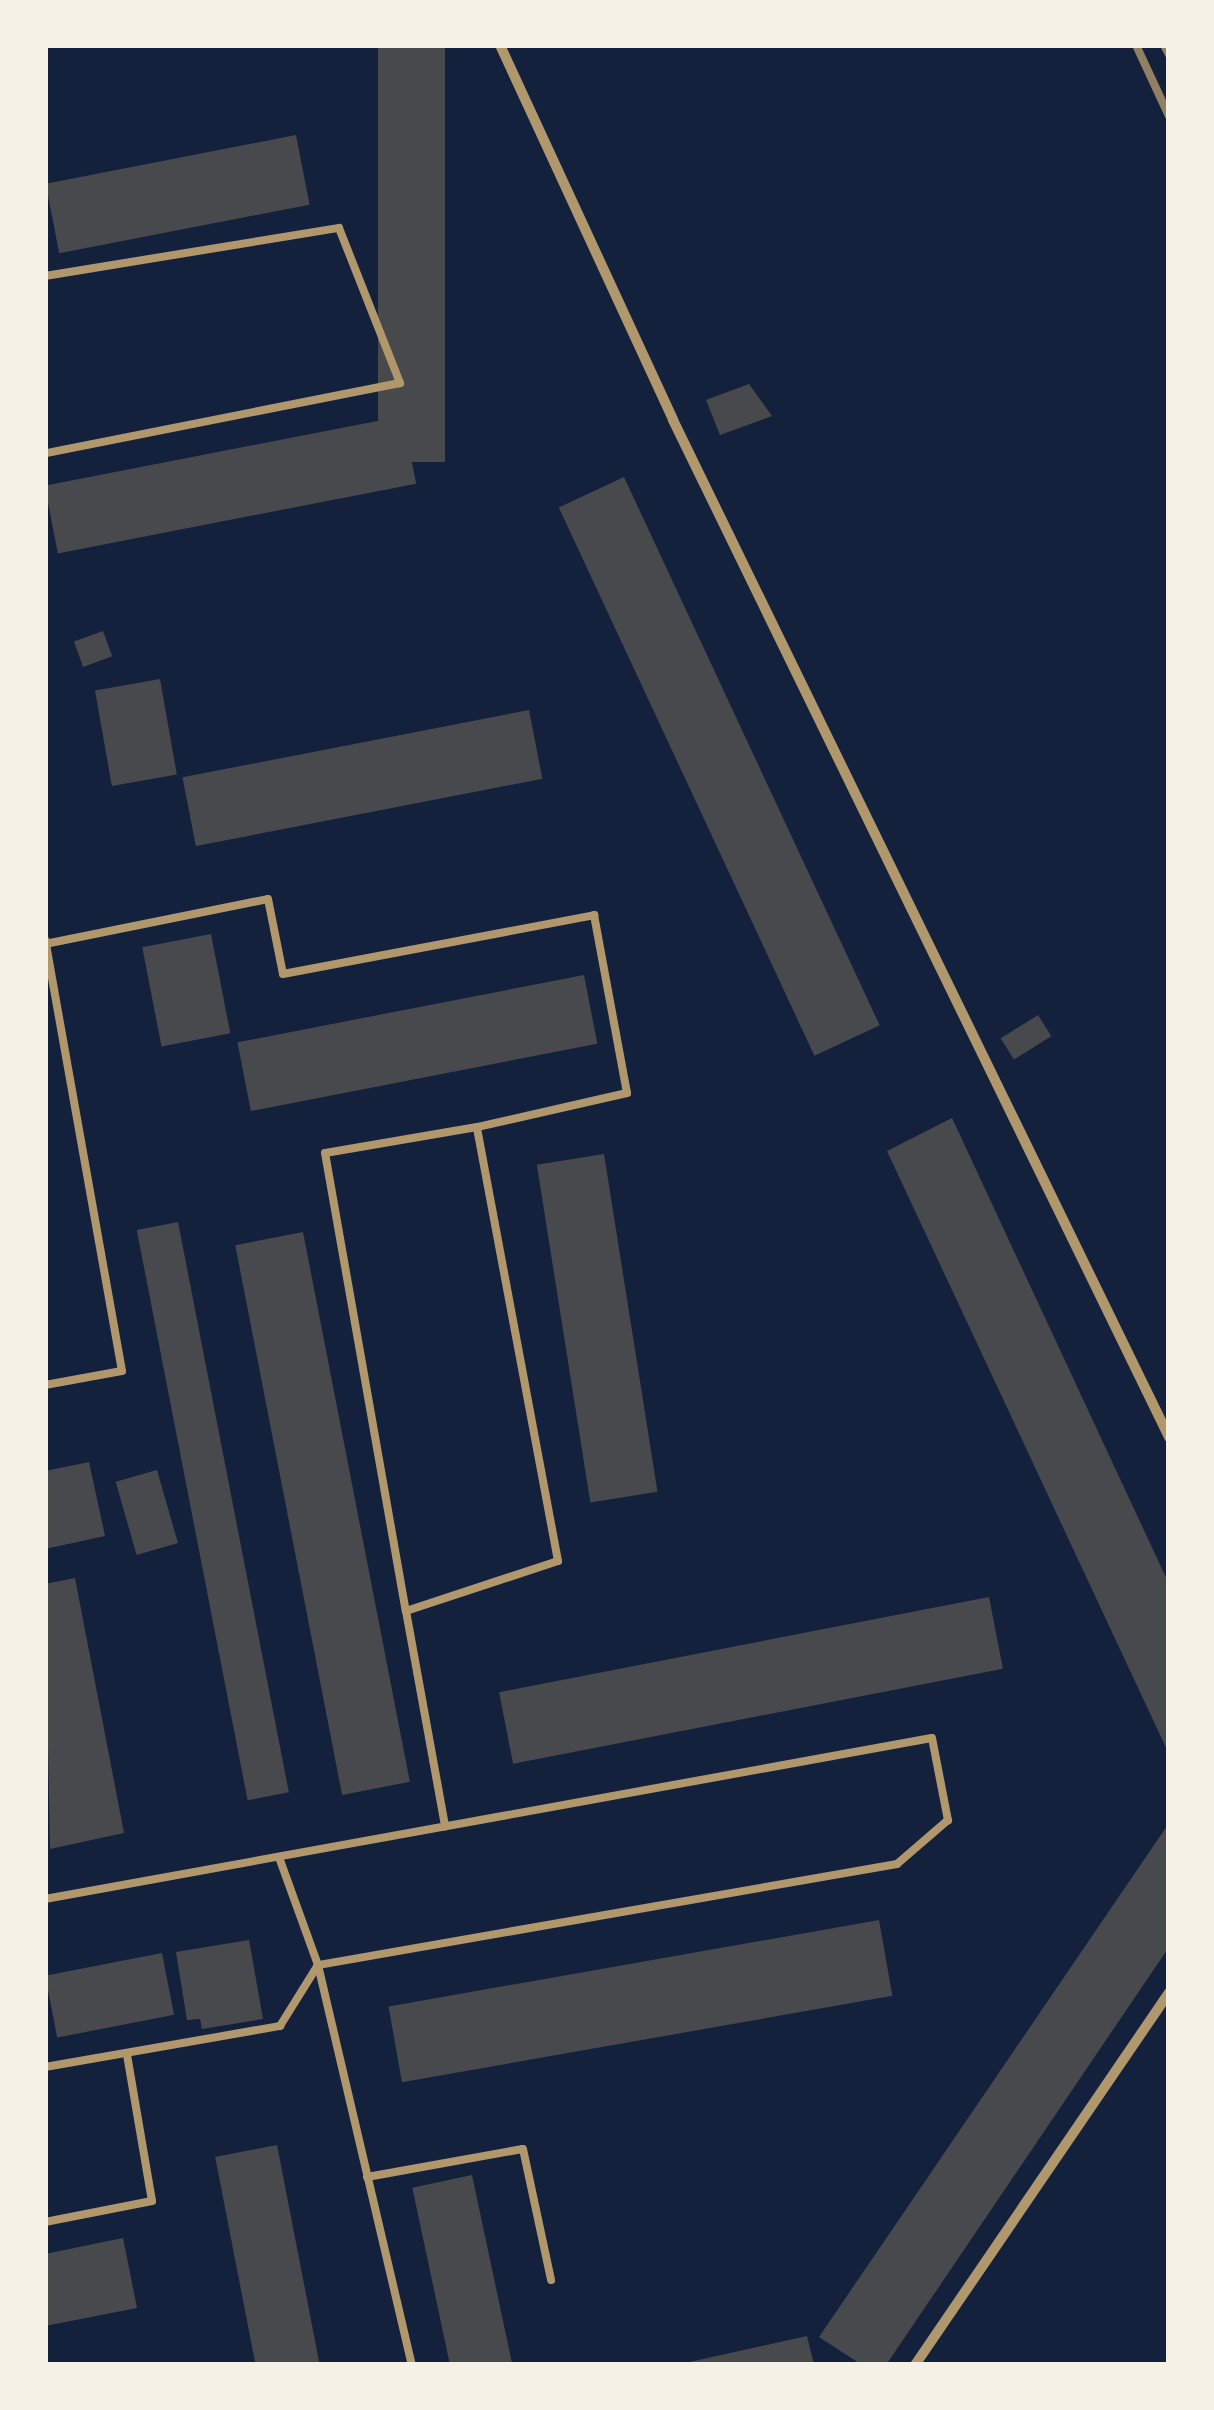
<!DOCTYPE html>
<style>
body{margin:0}
#map{position:relative;width:1214px;height:2410px;overflow:hidden;background:#14213d;font-family:Ubuntu,sans-serif}
div>[style]{position:absolute}
.building>*{inset:0;background:#48494c;transform-origin:0 0}
.service>*{height:8px;margin:-4px;padding:0 4px;transform-origin:4px;border-radius:4px;background:#b1986c}
.minor>*{height:10px;margin:-5px;padding:0 5px;transform-origin:5px;border-radius:5px;background:#b1986c}
.rail>*{height:8px;margin:-4px;padding:0 4px;transform-origin:4px;border-radius:4px;background:#918062}
span{translate:-50% -50%;white-space:nowrap;text-align:center;line-height:1.15;-webkit-text-stroke:10px #f6f1e7;paint-order:stroke}
.frame{position:absolute;inset:0;border:48px solid #f6f1e7;pointer-events:none}
</style>
<div id="map">
<div class="building">
<i style="left:378px;top:45px;width:67px;height:417px"></i>
<i style="left:296px;top:135px;width:71px;height:255px;rotate:79deg"></i>
<i style="clip-path:polygon(749px 384px,772px 416px,720px 435px,706px 400px)"></i>
<i style="left:403px;top:416px;width:69px;height:365px;rotate:79deg"></i>
<i style="left:624px;top:477px;width:605px;height:72px;rotate:65deg"></i>
<i style="left:103px;top:631px;width:27px;height:31px;rotate:70deg"></i>
<i style="left:160px;top:679px;width:97px;height:66px;rotate:80deg"></i>
<i style="left:529px;top:710px;width:70px;height:353px;rotate:79deg"></i>
<i style="left:211px;top:934px;width:101px;height:70px;rotate:79deg"></i>
<i style="left:584px;top:975px;width:70px;height:353px;rotate:79deg"></i>
<i style="left:1038px;top:1015px;width:25px;height:44px;rotate:58deg"></i>
<i style="clip-path:polygon(952px 1118px,1169px 1584px,1169px 1754px,887px 1151px)"></i>
<i style="left:604px;top:1154px;width:342px;height:68px;rotate:81deg"></i>
<i style="left:178px;top:1222px;width:581px;height:42px;rotate:79deg"></i>
<i style="left:303px;top:1232px;width:560px;height:69px;rotate:79deg"></i>
<i style="clip-path:polygon(89px 1462px,105px 1536px,45px 1549px,45px 1471px)"></i>
<i style="left:157px;top:1470px;width:76px;height:43px;rotate:74deg"></i>
<i style="clip-path:polygon(75px 1578px,124px 1833px,50px 1849px,45px 1584px)"></i>
<i style="left:989px;top:1597px;width:73px;height:499px;rotate:79deg"></i>
<i style="clip-path:polygon(1169px 1823px,1169px 1947px,886px 2365px,862px 2365px,819px 2337px)"></i>
<i style="left:879px;top:1920px;width:77px;height:498px;rotate:80deg"></i>
<i style="clip-path:polygon(249px 1940px,263px 2019px,202px 2029px,200px 2019px,187px 2020px,176px 1952px)"></i>
<i style="left:162px;top:1953px;width:63px;height:119px;rotate:79deg"></i>
<i style="left:277px;top:2145px;width:224px;height:63px;rotate:79deg"></i>
<i style="left:472px;top:2175px;width:194px;height:61px;rotate:78deg"></i>
<i style="clip-path:polygon(123px 2238px,137px 2308px,45px 2326px,45px 2254px)"></i>
<i style="clip-path:polygon(807px 2336px,814px 2365px,685px 2365px,685px 2363px)"></i>
</div>
<div class="service">
<i style="left:45px;top:276px;width:298px;rotate:-9.3deg"></i>
<i style="left:339px;top:228px;width:167px;rotate:68.5deg"></i>
<i style="left:400px;top:383px;width:362px;rotate:168.8deg"></i>
<i style="left:45px;top:944px;width:227px;rotate:-11.4deg"></i>
<i style="left:268px;top:899px;width:76px;rotate:78.7deg"></i>
<i style="left:283px;top:974px;width:317px;rotate:-10.7deg"></i>
<i style="left:594px;top:915px;width:181px;rotate:79.5deg"></i>
<i style="left:627px;top:1093px;width:154px;rotate:167.2deg"></i>
<i style="left:45px;top:1385px;width:78px;rotate:-10.3deg"></i>
<i style="left:122px;top:1371px;width:438px;rotate:-100.1deg"></i>
<i style="left:406px;top:1611px;width:160px;rotate:-18.2deg"></i>
<i style="left:558px;top:1561px;width:441px;rotate:-100.6deg"></i>
<i style="left:477px;top:1127px;width:154px;rotate:170.3deg"></i>
<i style="left:325px;top:1153px;width:465px;rotate:80deg"></i>
<i style="left:406px;top:1611px;width:219px;rotate:79.7deg"></i>
<i style="left:45px;top:1899px;width:901px;rotate:-10.29deg"></i>
<i style="left:932px;top:1738px;width:84px;rotate:79deg"></i>
<i style="left:948px;top:1820px;width:67px;rotate:139.2deg"></i>
<i style="left:897px;top:1864px;width:588px;rotate:170.1deg"></i>
<i style="left:318px;top:1965px;width:115px;rotate:-109.9deg"></i>
<i style="left:45px;top:2067px;width:239px;rotate:-9.9deg"></i>
<i style="left:280px;top:2026px;width:72px;rotate:-58.1deg"></i>
<i style="left:318px;top:1965px;width:411px;rotate:76.8deg"></i>
<i style="left:367px;top:2177px;width:158px;rotate:-10.2deg"></i>
<i style="left:523px;top:2149px;width:134px;rotate:77.9deg"></i>
<i style="left:45px;top:2222px;width:109px;rotate:-11.1deg"></i>
<i style="left:152px;top:2201px;width:149px;rotate:-99.7deg"></i>
</div>
<div class="minor">
<i style="left:500px;top:45px;width:413px;rotate:65.2deg"></i>
<i style="left:673px;top:420px;width:1132px;rotate:64deg"></i>
<i style="left:915px;top:2365px;width:451px;rotate:-55.7deg"></i>
</div>
<div class="rail">
<i style="left:1136px;top:45px;width:78px;rotate:65.1deg"></i>
<i style="left:1164px;top:45px;width:11px;rotate:63deg"></i>
</div>
<div class="frame"></div>
</div>
